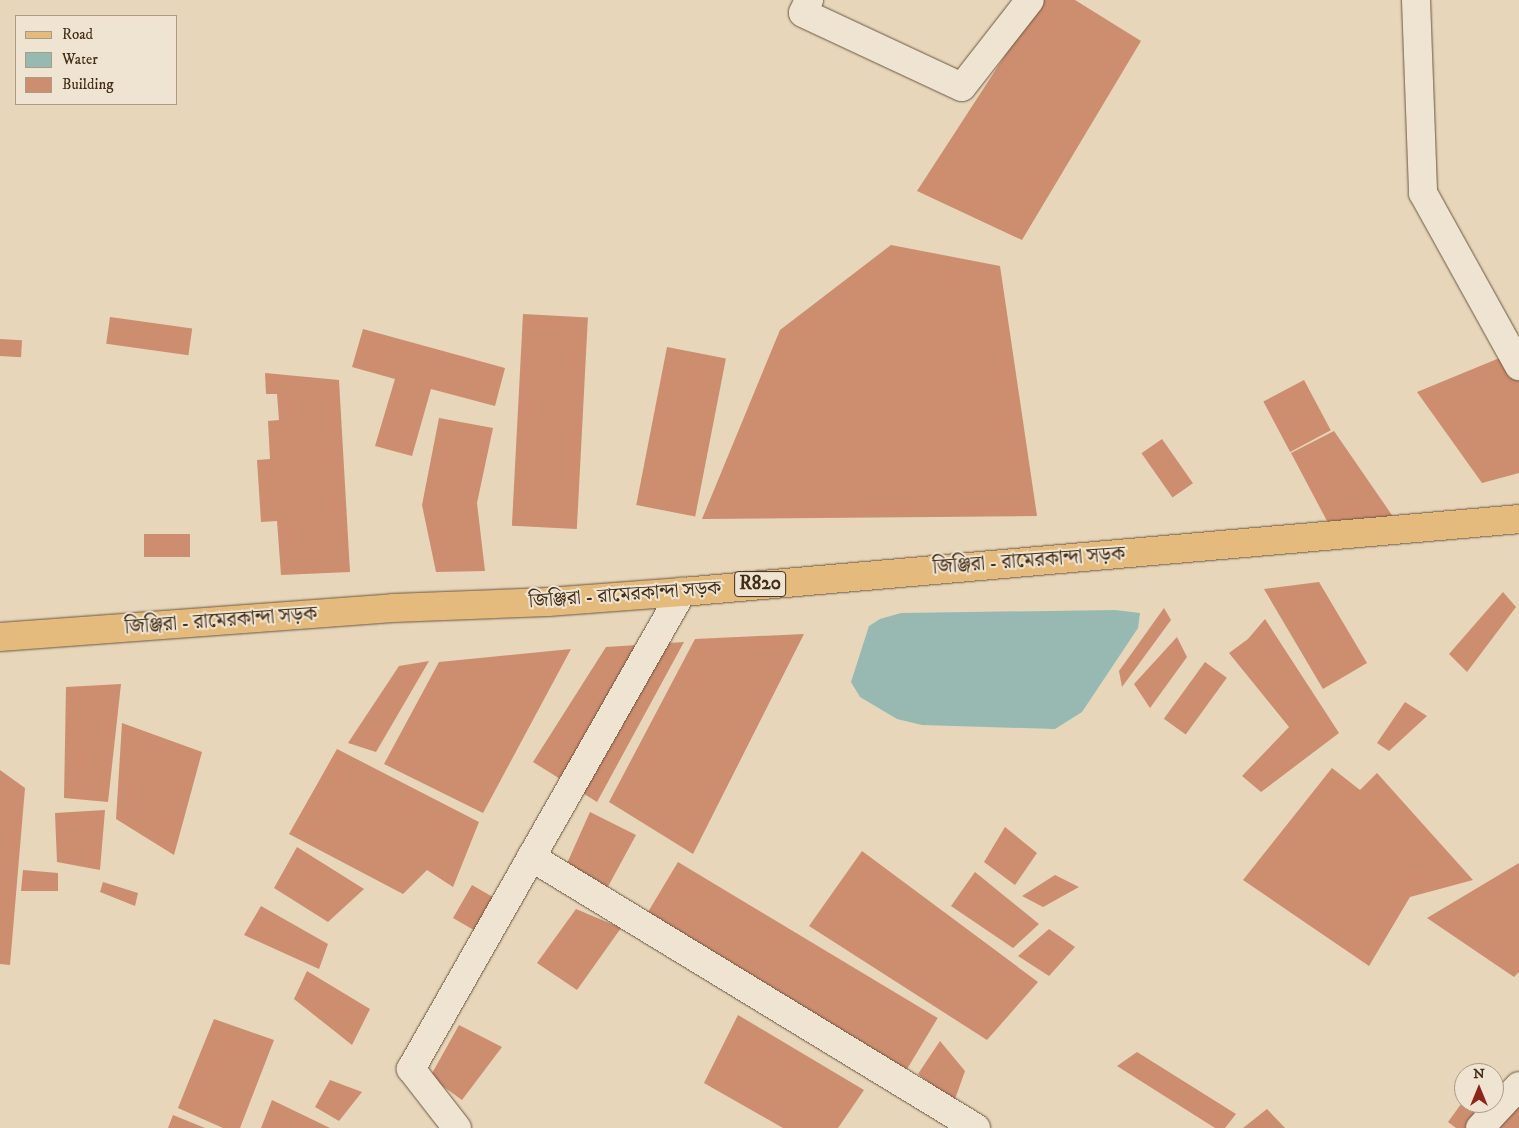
<!DOCTYPE html>
<meta charset="utf-8">
<style>
body{margin:0}
#map{position:relative;width:1519px;height:1128px;overflow:hidden;background:#e7d6ba;font-family:"IM FELL DW Pica","Noto Serif Bengali",serif}
div>[style]{position:absolute}
.water>*{inset:0;background:#97b9b2}
.building>*{inset:0;background:#cd8d6f;transform-origin:0 0}
.roads{filter:drop-shadow(0 0 1px #6b5740) drop-shadow(0 0 1px #6b5740)}
.minor>*{height:28px;margin:-14px;padding:0 14px;transform-origin:14px;border-radius:14px;background:#efe4d2}
.major>*{height:28px;margin:-14px;padding:0 14px;transform-origin:14px;border-radius:14px;background:#e4bb7d}
span{translate:-50% -50%;white-space:nowrap;text-align:center;line-height:1.15;-webkit-text-stroke:4px #efe4d2;paint-order:stroke}
.shield-label span{padding:1px 4px;background:#efe4d2;border:1px solid;border-radius:4px;-webkit-text-stroke-width:0}
.shield-label{font-size:19px;color:#422d17;font-weight:700}
.street-label{font-size:20px;color:#422d17}
.legend{position:absolute;left:15px;top:15px;width:162px;height:90px;box-sizing:border-box;background:#efe4d2;border:1px solid #aa9b87;margin:0;padding:6px 9px;list-style:none;font-size:15px;color:#422d17}
.legend li{display:flex;align-items:center;gap:10px;height:25px}
.legend b{width:25px;border:1px solid #aa9b87}
.north{position:absolute;left:1454px;top:1063px;width:50px;height:50px;box-sizing:border-box;background:#efe4d2;border:1px solid #aa9b87;border-radius:50%;rotate:0deg;font-size:14px;font-weight:700;line-height:20px;text-align:center;color:#422d17}
.north::after{content:'';display:block;margin:auto;width:18px;height:22px;background:#8f2418;clip-path:polygon(50% 0,100% 100%,50% 72%,0 100%)}
</style>
<div id="map">
<div class="water">
<i style="clip-path:polygon(1115px 610px,1140px 613px,1138px 628px,1082px 712px,1055px 729px,922px 725px,897px 719px,860px 697px,851px 682px,869px 626px,880px 619px,901px 613px)"></i>
</div>
<div class="building">
<i style="clip-path:polygon(1041px 0,1075px 0,1141px 41px,1022px 240px,917px 191px)"></i>
<i style="clip-path:polygon(891px 245px,1000px 266px,1037px 516px,702px 519px,780px 330px)"></i>
<i style="left:523px;top:314px;width:65px;height:212px;rotate:3deg"></i>
<i style="left:110px;top:317px;width:83px;height:27px;rotate:8deg"></i>
<i style="clip-path:polygon(363px 329px,505px 368px,495px 406px,431px 389px,412px 456px,375px 446px,395px 379px,352px 367px)"></i>
<i style="left:0;top:339px;width:22px;height:17px;rotate:3deg"></i>
<i style="left:667px;top:347px;width:60px;height:161px;rotate:11deg"></i>
<i style="clip-path:polygon(1519px 350px,1519px 473px,1482px 483px,1417px 392px)"></i>
<i style="clip-path:polygon(265px 373px,339px 380px,350px 572px,281px 575px,277px 521px,261px 522px,257px 460px,270px 459px,268px 421px,279px 420px,277px 394px,266px 394px)"></i>
<i style="left:1304px;top:380px;width:57px;height:46px;rotate:62deg"></i>
<i style="clip-path:polygon(439px 418px,493px 428px,477px 503px,485px 571px,436px 572px,422px 505px)"></i>
<i style="clip-path:polygon(1334px 431px,1396px 521px,1327px 521px,1291px 453px)"></i>
<i style="left:1162px;top:439px;width:54px;height:25px;rotate:55deg"></i>
<i style="left:190px;top:534px;width:23px;height:46px;rotate:90deg"></i>
<i style="clip-path:polygon(1319px 582px,1367px 663px,1323px 689px,1264px 589px)"></i>
<i style="clip-path:polygon(1503px 592px,1516px 607px,1467px 672px,1449px 654px)"></i>
<i style="clip-path:polygon(1164px 608px,1171px 620px,1122px 687px,1119px 671px)"></i>
<i style="clip-path:polygon(1265px 619px,1339px 733px,1261px 792px,1242px 776px,1289px 727px,1229px 653px,1248px 639px)"></i>
<i style="clip-path:polygon(804px 634px,693px 854px,609px 802px,695px 639px)"></i>
<i style="clip-path:polygon(1177px 637px,1187px 657px,1150px 708px,1134px 684px)"></i>
<i style="clip-path:polygon(684px 642px,597px 802px,533px 762px,606px 647px)"></i>
<i style="clip-path:polygon(571px 649px,483px 813px,384px 764px,439px 662px)"></i>
<i style="clip-path:polygon(429px 661px,376px 752px,348px 743px,399px 666px)"></i>
<i style="left:1205px;top:662px;width:27px;height:70px;rotate:36deg"></i>
<i style="clip-path:polygon(121px 684px,108px 802px,64px 798px,66px 687px)"></i>
<i style="clip-path:polygon(1405px 702px,1427px 716px,1389px 751px,1377px 743px)"></i>
<i style="clip-path:polygon(122px 723px,202px 752px,174px 855px,116px 819px)"></i>
<i style="clip-path:polygon(337px 749px,479px 822px,453px 887px,427px 870px,403px 894px,289px 834px)"></i>
<i style="clip-path:polygon(1332px 768px,1360px 790px,1377px 773px,1473px 880px,1410px 897px,1369px 966px,1243px 880px)"></i>
<i style="clip-path:polygon(0 770px,25px 788px,10px 965px,0 964px)"></i>
<i style="clip-path:polygon(105px 810px,100px 870px,57px 862px,55px 813px)"></i>
<i style="clip-path:polygon(590px 812px,636px 835px,604px 894px,564px 870px)"></i>
<i style="clip-path:polygon(1005px 827px,1037px 853px,1015px 885px,984px 862px)"></i>
<i style="clip-path:polygon(297px 847px,364px 889px,328px 922px,274px 888px)"></i>
<i style="clip-path:polygon(862px 851px,1038px 982px,987px 1040px,809px 926px)"></i>
<i style="left:678px;top:862px;width:303px;height:63px;rotate:31deg"></i>
<i style="clip-path:polygon(1519px 863px,1519px 972px,1514px 977px,1427px 918px)"></i>
<i style="clip-path:polygon(23px 870px,58px 873px,58px 891px,21px 891px)"></i>
<i style="clip-path:polygon(975px 872px,1039px 924px,1013px 948px,951px 906px)"></i>
<i style="clip-path:polygon(1055px 875px,1079px 887px,1043px 907px,1022px 896px)"></i>
<i style="clip-path:polygon(103px 882px,138px 893px,135px 906px,100px 892px)"></i>
<i style="left:472px;top:885px;width:28px;height:38px;rotate:30deg"></i>
<i style="clip-path:polygon(261px 906px,328px 944px,319px 969px,244px 935px)"></i>
<i style="clip-path:polygon(576px 909px,621px 928px,577px 990px,537px 963px)"></i>
<i style="clip-path:polygon(1049px 929px,1075px 947px,1049px 976px,1018px 956px)"></i>
<i style="clip-path:polygon(307px 971px,370px 1009px,352px 1045px,294px 999px)"></i>
<i style="clip-path:polygon(738px 1015px,864px 1090px,838px 1128px,783px 1128px,704px 1083px)"></i>
<i style="clip-path:polygon(214px 1019px,274px 1040px,240px 1128px,223px 1128px,178px 1108px)"></i>
<i style="clip-path:polygon(459px 1025px,502px 1047px,462px 1100px,430px 1077px)"></i>
<i style="clip-path:polygon(940px 1041px,965px 1071px,954px 1102px,918px 1074px)"></i>
<i style="clip-path:polygon(1137px 1052px,1236px 1114px,1225px 1128px,1215px 1128px,1117px 1066px)"></i>
<i style="clip-path:polygon(330px 1080px,362px 1092px,339px 1121px,315px 1107px)"></i>
<i style="clip-path:polygon(1494px 1085px,1519px 1103px,1519px 1128px,1456px 1128px,1448px 1122px,1464px 1100px,1464px 1103px,1494px 1103px)"></i>
<i style="clip-path:polygon(272px 1100px,330px 1128px,261px 1128px)"></i>
<i style="clip-path:polygon(1267px 1109px,1285px 1128px,1243px 1128px)"></i>
<i style="clip-path:polygon(173px 1115px,205px 1128px,168px 1128px)"></i>
</div>
<div class="roads">
<div class="minor">
<i style="left:809px;top:0;width:14px;rotate:115deg"></i>
<i style="left:803px;top:13px;width:175px;rotate:25deg"></i>
<i style="left:962px;top:87px;width:110px;rotate:-52deg"></i>
<i style="left:1416px;top:0;width:193px;rotate:87.9deg"></i>
<i style="left:1423px;top:193px;width:198px;rotate:61deg"></i>
<i style="left:531px;top:857px;width:521px;rotate:31.34deg"></i>
<i style="left:457px;top:1128px;width:75px;rotate:-127.9deg"></i>
<i style="left:411px;top:1069px;width:549px;rotate:-60.4deg"></i>
<i style="left:1480px;top:1128px;width:57px;rotate:-47.1deg"></i>
</div>
<div class="major">
<i style="left:0;top:637px;width:394px;rotate:-4.2deg"></i>
<i style="left:393px;top:608px;width:155px;rotate:-2.2deg"></i>
<i style="left:548px;top:602px;width:134px;rotate:-4.3deg"></i>
<i style="left:682px;top:592px;width:840px;rotate:-4.98deg"></i>
</div>
</div>
<div class="shield-label">
<span style="left:760px;top:584px">R820</span>
</div>
<div class="street-label">
<span style="left:1029px;top:561px;rotate:-4deg">জিঞ্জিরা - রামেরকান্দা সড়ক</span>
<span style="left:625px;top:595px;rotate:-4deg">জিঞ্জিরা - রামেরকান্দা সড়ক</span>
<span style="left:221px;top:621px;rotate:-4deg">জিঞ্জিরা - রামেরকান্দা সড়ক</span>
</div>
<ul class="legend">
<li><b style="height:6px;background:#e4bb7d"></b>Road</li>
<li><b style="height:14px;background:#97b9b2"></b>Water</li>
<li><b style="height:14px;background:#cd8d6f"></b>Building</li>
</ul>
<div class="north">N</div>
</div>
